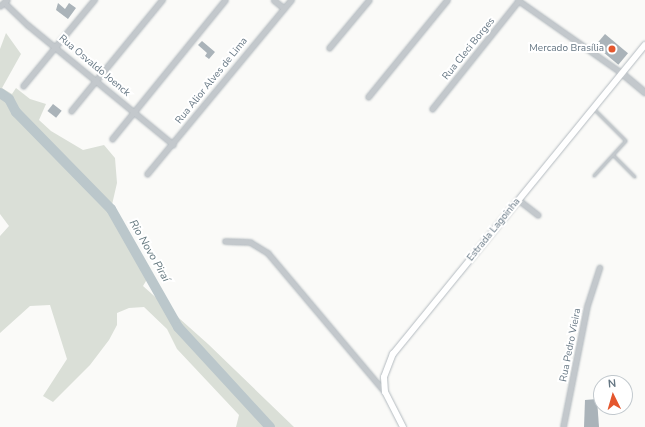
<!DOCTYPE html>
<meta charset="utf-8">
<style>
body{margin:0}
#map{position:relative;width:645px;height:427px;overflow:hidden;background:#fafaf8;font-family:"Nunito Sans",sans-serif}
div>[style]{position:absolute}
.green>*{inset:0;background:#dadfd7}
.river>*{height:10px;margin:-5px;padding:0 5px;transform-origin:5px;border-radius:5px;background:#bbc7cb}
.building>*{inset:0;background:#aab3b9;transform-origin:0 0}
.roads{filter:drop-shadow(0 0 1px #b3babf) drop-shadow(0 0 1px #b3babf)}
.service>*{height:2px;margin:-1px;padding:0 1px;transform-origin:1px;border-radius:1px;background:#c3c8cc}
.minor>*{height:4.5px;margin:-2.25px;padding:0 2.25px;transform-origin:2.25px;border-radius:2.25px;background:#c3c8cc}
.tertiary>*{height:5.5px;margin:-2.75px;padding:0 2.75px;transform-origin:2.75px;border-radius:2.75px;background:#c3c8cc}
.secondary>*{height:6px;margin:-3px;padding:0 3px;transform-origin:3px;border-radius:3px;background:#fff}
.dots>*{width:11px;height:11px;translate:-50% -50%;box-sizing:border-box;border:2px solid #fff;border-radius:50%}
span{translate:-50% -50%;white-space:nowrap;text-align:center;line-height:1.15;-webkit-text-stroke:4px #fff;paint-order:stroke}
.street-label{font-size:10px;color:#657683}
.poi-label{font-size:10px;color:#657683}
.right{translate:-100% -50%;text-align:right}
.water-label{font-size:11px;color:#60757c;font-style:italic}
.north{position:absolute;left:593px;top:375px;width:40px;height:40px;box-sizing:border-box;background:#fff;border:1px solid #c1c8cd;border-radius:50%;rotate:355deg;font-size:11px;font-weight:700;line-height:16px;text-align:center;color:#657683}
.north::after{content:'';display:block;margin:auto;width:14px;height:18px;background:#e4572e;clip-path:polygon(50% 0,100% 100%,50% 72%,0 100%)}
</style>
<div id="map">
<div class="green">
<i style="clip-path:polygon(6px 33px,21px 54px,2px 88px,12px 94px,16px 88px,30px 99px,46px 104px,39px 120px,51px 131px,83px 150px,104px 145px,115px 158px,117px 183px,111px 209px,149px 276px,143px 286px,208px 344px,294px 427px,236px 427px,239px 415px,177px 349px,167px 329px,144px 307px,129px 308px,117px 313px,117px 325px,109px 340px,90px 365px,53px 402px,43px 396px,67px 359px,50px 305px,30px 306px,0 333px,0 236px,9px 226px,0 214px,0 49px)"></i>
</div>
<div class="river">
<i style="left:0;top:93px;width:11px;rotate:34deg"></i>
<i style="left:9px;top:99px;width:15px;rotate:62deg"></i>
<i style="left:16px;top:112px;width:136px;rotate:45.6deg"></i>
<i style="left:111px;top:209px;width:136px;rotate:60.4deg"></i>
<i style="left:178px;top:327px;width:136px;rotate:47.4deg"></i>
</div>
<div class="building">
<i style="clip-path:polygon(58px 3px,65px 9px,69px 3px,76px 8px,68px 19px,56px 10px)"></i>
<i style="left:605px;top:34px;width:30px;height:15px;rotate:40deg"></i>
<i style="clip-path:polygon(202px 41px,215px 52px,209px 59px,205px 56px,207px 53px,198px 45px)"></i>
<i style="left:53px;top:104px;width:11px;height:9px;rotate:38deg"></i>
<i style="clip-path:polygon(597px 399px,599px 427px,584px 427px,585px 400px)"></i>
</div>
<div class="roads">
<div class="service">
<i style="left:613px;top:155px;width:31px;rotate:45deg"></i>
<i style="left:594px;top:176px;width:47px;rotate:-47.6deg"></i>
<i style="left:626px;top:141px;width:45px;rotate:-135deg"></i>
</div>
<div class="minor">
<i style="left:274px;top:0;width:13px;rotate:39deg"></i>
<i style="left:518px;top:0;width:127px;rotate:35.1deg"></i>
<i style="left:5px;top:3px;width:32px;rotate:44deg"></i>
<i style="left:28px;top:25px;width:188px;rotate:39.4deg"></i>
<i style="left:0;top:6px;width:9px;rotate:-41deg"></i>
<i style="left:329px;top:48px;width:62px;rotate:-50.2deg"></i>
<i style="left:23px;top:86px;width:112px;rotate:-50.5deg"></i>
<i style="left:368px;top:97px;width:125px;rotate:-50.8deg"></i>
<i style="left:432px;top:109px;width:139px;rotate:-51.4deg"></i>
<i style="left:71px;top:111px;width:144px;rotate:-50.7deg"></i>
<i style="left:112px;top:139px;width:179px;rotate:-50.9deg"></i>
<i style="left:147px;top:174px;width:226px;rotate:-50.4deg"></i>
<i style="left:519px;top:200px;width:24px;rotate:38deg"></i>
<i style="left:225px;top:241px;width:25px;rotate:2deg"></i>
<i style="left:250px;top:242px;width:21px;rotate:31deg"></i>
<i style="left:268px;top:253px;width:182px;rotate:49.9deg"></i>
<i style="left:563px;top:427px;width:123px;rotate:-78.8deg"></i>
<i style="left:587px;top:306px;width:40px;rotate:-72deg"></i>
</div>
<div class="tertiary">
<i style="left:622px;top:73px;width:30px;rotate:40deg"></i>
</div>
<div class="secondary">
<i style="left:403px;top:427px;width:39px;rotate:-117deg"></i>
<i style="left:385px;top:392px;width:15px;rotate:-94deg"></i>
<i style="left:384px;top:377px;width:25px;rotate:-69deg"></i>
<i style="left:393px;top:354px;width:399px;rotate:-50.8deg"></i>
</div>
</div>
<div class="dots">
<i style="left:612px;top:49px;background:#e4572e"></i>
</div>
<div class="street-label">
<span style="left:469px;top:49px;rotate:-51deg">Rua Cleci Borges</span>
<span style="left:94px;top:66px;rotate:40deg">Rua Osvaldo Joenck</span>
<span style="left:212px;top:81px;rotate:-51deg">Rua Alior Alves de Lima</span>
<span style="left:494px;top:230px;rotate:-51deg">Estrada Lagoinha</span>
<span style="left:571px;top:345px;rotate:-79deg">Rua Pedro Vieira</span>
</div>
<div class="poi-label">
<span class="right" style="left:604px;top:49px">Mercado Brasília</span>
</div>
<div class="water-label">
<span style="left:149px;top:251px;rotate:60deg">Rio Novo Piraí</span>
</div>
<div class="north">N</div>
</div>
